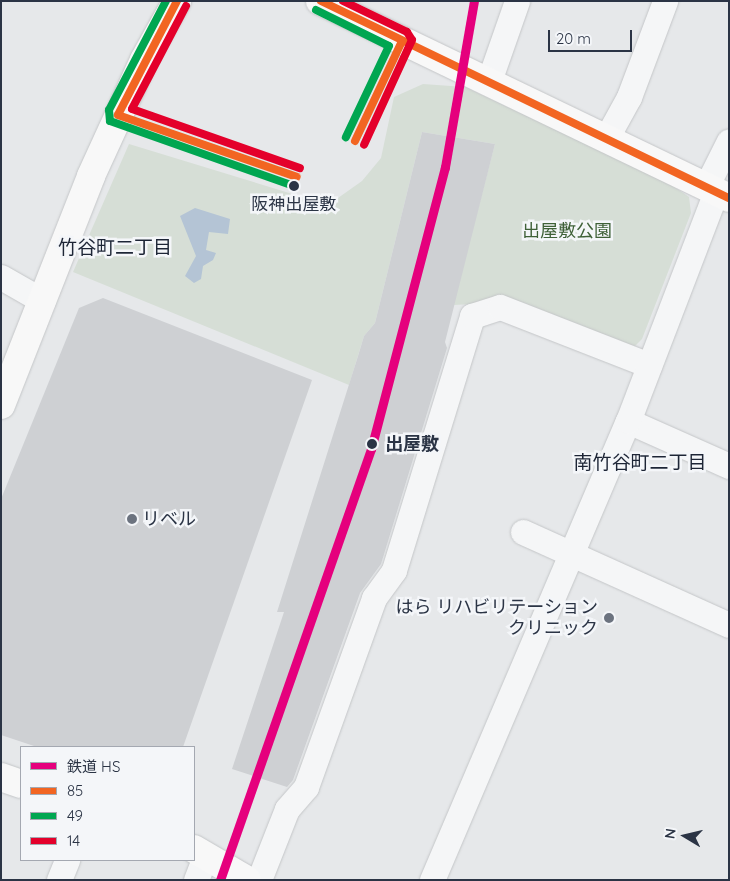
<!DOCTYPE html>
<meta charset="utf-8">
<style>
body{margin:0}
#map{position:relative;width:730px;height:881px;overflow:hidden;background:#e6e8ea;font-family:Quicksand,"Noto Sans JP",sans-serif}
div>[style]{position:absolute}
.green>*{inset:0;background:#d6ded6}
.water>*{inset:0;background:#b4c4d5}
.building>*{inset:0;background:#ced0d3}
.roads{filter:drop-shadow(0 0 1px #c4c6c8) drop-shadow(0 0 1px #c4c6c8)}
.street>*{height:25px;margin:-12.5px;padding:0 12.5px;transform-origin:12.5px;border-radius:12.5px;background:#f5f6f7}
.secondary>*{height:28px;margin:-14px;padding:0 14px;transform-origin:14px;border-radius:14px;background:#f8f8f8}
.bus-1>*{height:8px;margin:-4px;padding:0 4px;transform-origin:4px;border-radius:4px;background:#f26522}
.bus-2>*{height:8px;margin:-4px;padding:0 4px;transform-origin:4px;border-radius:4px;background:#00a651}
.bus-3>*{height:8px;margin:-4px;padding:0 4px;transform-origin:4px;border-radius:4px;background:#e4002b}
.rail-1>*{height:9px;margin:-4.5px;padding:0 4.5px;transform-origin:4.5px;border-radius:4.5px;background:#e5007d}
.dots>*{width:14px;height:14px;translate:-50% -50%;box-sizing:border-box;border:2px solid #f4f6f9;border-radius:50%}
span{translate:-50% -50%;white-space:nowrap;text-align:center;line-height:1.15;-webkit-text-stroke:5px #f4f6f9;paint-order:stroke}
.bus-label{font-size:17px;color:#2b3445}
.park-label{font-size:18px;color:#3f6138}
.stop-label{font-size:18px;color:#2b3445;font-weight:700}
.left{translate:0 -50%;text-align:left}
.poi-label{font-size:18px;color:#2b3445}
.right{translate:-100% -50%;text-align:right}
.neighbourhood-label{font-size:19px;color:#1d2536}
.frame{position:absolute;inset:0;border:2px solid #2b3445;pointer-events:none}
.legend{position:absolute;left:20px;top:746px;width:175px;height:115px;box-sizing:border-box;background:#f4f6f9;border:1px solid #a4a8b1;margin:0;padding:6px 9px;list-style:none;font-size:15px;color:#2b3445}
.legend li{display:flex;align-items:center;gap:10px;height:25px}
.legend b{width:25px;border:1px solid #a4a8b1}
.north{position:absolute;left:660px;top:811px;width:50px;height:50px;-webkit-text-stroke:4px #f4f6f9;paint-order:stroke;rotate:279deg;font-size:14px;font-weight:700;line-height:20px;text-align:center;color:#2b3445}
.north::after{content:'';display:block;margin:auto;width:18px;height:22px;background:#2b3445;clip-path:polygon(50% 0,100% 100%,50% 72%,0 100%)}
.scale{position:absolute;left:548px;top:30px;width:84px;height:22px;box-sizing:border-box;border:2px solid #2b3445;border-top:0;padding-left:6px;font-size:15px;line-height:18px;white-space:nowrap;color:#2b3445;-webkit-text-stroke:4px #f4f6f9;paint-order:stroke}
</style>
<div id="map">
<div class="green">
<i style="clip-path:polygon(423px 84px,465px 87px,667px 182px,689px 197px,691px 213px,642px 339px,635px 346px,475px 304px,453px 305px,495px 144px,422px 132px,375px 323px,364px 336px,349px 385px,73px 272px,129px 144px,312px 200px,338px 198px,362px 181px,381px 158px,394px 97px)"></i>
</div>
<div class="water">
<i style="clip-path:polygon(195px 208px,230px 219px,228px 234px,209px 232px,206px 250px,216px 253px,213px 260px,203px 266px,201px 279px,194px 283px,185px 276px,196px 256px,180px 216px)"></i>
</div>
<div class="building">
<i style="clip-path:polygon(422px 132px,495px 144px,445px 342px,447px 348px,381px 564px,360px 593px,293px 780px,287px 787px,232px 769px,284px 612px,277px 612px,358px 356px,364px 336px,375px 323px)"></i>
<i style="clip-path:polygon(103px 298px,312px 380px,183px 747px,37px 747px,1px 735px,1px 499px,79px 308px)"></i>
</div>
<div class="roads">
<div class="street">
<i style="left:489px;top:81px;width:85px;rotate:-70.7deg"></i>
<i style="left:607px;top:137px;width:46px;rotate:-61.2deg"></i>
<i style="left:629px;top:97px;width:103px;rotate:-69.4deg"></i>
<i style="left:706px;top:187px;width:51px;rotate:-63.4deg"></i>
<i style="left:1px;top:277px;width:48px;rotate:29.7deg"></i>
<i style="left:628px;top:421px;width:111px;rotate:24deg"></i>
<i style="left:523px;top:532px;width:226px;rotate:24.3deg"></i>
<i style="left:59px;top:880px;width:22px;rotate:-68deg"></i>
<i style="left:196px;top:880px;width:26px;rotate:-69deg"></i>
<i style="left:259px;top:880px;width:76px;rotate:-68.5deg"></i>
<i style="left:287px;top:809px;width:29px;rotate:-49deg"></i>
<i style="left:306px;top:787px;width:201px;rotate:-70.2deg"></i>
<i style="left:374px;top:598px;width:34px;rotate:-54deg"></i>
<i style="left:394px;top:570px;width:266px;rotate:-72.9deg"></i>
<i style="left:472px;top:316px;width:29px;rotate:-18deg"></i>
<i style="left:500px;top:307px;width:160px;rotate:21.3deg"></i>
<i style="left:432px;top:880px;width:499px;rotate:-66.9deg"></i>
<i style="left:628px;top:421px;width:245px;rotate:-69deg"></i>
</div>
<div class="secondary">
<i style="left:320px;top:1px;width:454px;rotate:25.7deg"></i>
<i style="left:1px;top:405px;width:246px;rotate:-68.5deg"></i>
<i style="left:91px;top:176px;width:128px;rotate:-65.4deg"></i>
<i style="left:144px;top:60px;width:68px;rotate:-60.8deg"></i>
<i style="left:1px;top:777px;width:21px;rotate:19deg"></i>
<i style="left:194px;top:849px;width:61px;rotate:30.3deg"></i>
</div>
</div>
<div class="bus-1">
<i style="left:177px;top:1px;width:128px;rotate:117.4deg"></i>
<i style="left:118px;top:115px;width:189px;rotate:19.1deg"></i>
<i style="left:321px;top:1px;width:453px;rotate:25.8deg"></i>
<i style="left:355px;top:141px;width:110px;rotate:-64.8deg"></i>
</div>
<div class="bus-2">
<i style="left:166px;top:1px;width:123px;rotate:117.6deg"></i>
<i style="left:109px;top:110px;width:11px;rotate:85deg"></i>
<i style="left:110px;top:121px;width:195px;rotate:19.5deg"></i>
<i style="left:316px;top:10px;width:81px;rotate:26.3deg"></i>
<i style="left:389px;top:46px;width:101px;rotate:115.3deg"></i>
</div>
<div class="bus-3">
<i style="left:343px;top:1px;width:71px;rotate:25.8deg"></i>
<i style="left:407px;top:32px;width:9px;rotate:58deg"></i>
<i style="left:412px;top:40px;width:115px;rotate:114.6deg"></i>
<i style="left:186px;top:6px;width:116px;rotate:117.7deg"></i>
<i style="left:132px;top:109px;width:178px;rotate:19.4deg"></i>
</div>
<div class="rail-1">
<i style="left:220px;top:880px;width:457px;rotate:-70.7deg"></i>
<i style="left:371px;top:449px;width:292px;rotate:-75.3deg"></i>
<i style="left:445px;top:167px;width:169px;rotate:-80.1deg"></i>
</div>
<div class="dots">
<i style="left:294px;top:186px;background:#2b3445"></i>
<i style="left:372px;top:444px;background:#2b3445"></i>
<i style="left:132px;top:519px;background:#6c737f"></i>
<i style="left:609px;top:618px;background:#6c737f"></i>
</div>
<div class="bus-label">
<span style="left:294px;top:204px">阪神出屋敷</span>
</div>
<div class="park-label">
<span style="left:567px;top:231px">出屋敷公園</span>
</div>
<div class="stop-label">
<span class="left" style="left:385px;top:444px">出屋敷</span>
</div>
<div class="poi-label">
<span class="left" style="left:142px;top:519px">リベル</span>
<span class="right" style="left:598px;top:618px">はら リハビリテーション<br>クリニック</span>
</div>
<div class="neighbourhood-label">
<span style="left:115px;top:248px">竹谷町二丁目</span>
<span style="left:640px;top:463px">南竹谷町二丁目</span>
</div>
<div class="frame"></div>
<ul class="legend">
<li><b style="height:6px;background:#e5007d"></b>鉄道 HS</li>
<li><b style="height:6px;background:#f26522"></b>85</li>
<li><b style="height:6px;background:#00a651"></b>49</li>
<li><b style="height:6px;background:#e4002b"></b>14</li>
</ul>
<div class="north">N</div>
<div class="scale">20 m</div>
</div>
